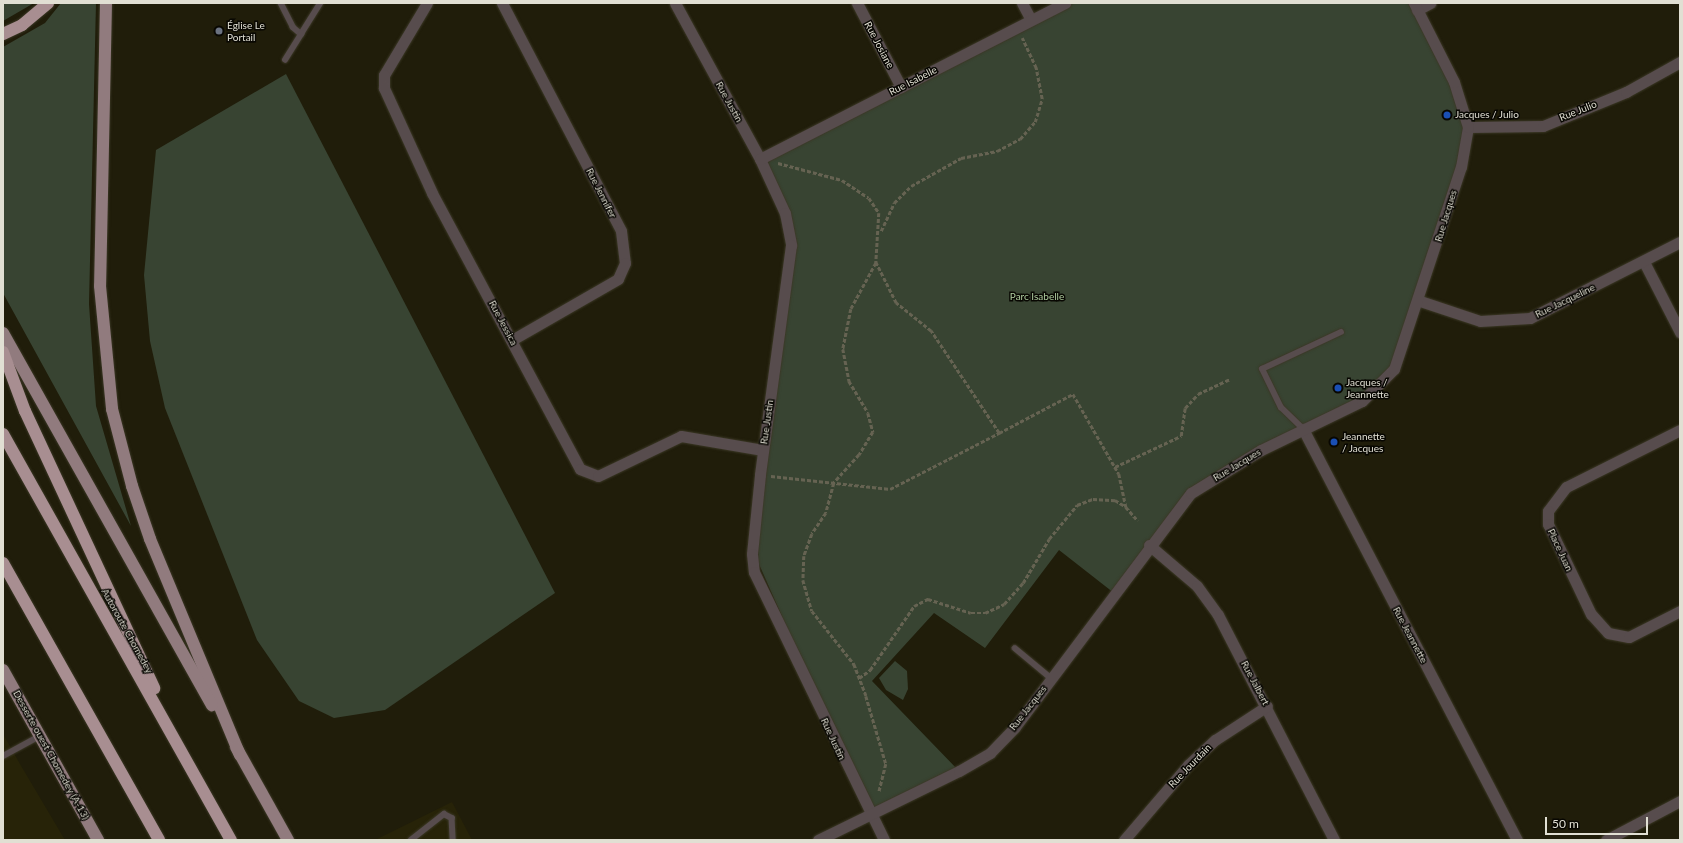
<!DOCTYPE html>
<meta charset="utf-8">
<style>
body{margin:0}
#map{position:relative;width:1683px;height:843px;overflow:hidden;background:#201d0a;font-family:Lato,sans-serif}
div>[style]{position:absolute}
.built>*{inset:0;background:#272308}
.green>*{inset:0;background:#384432}
.path>*{height:2.5px;margin-top:-1.25px;transform-origin:0;background:repeating-linear-gradient(90deg,#666352 0 4px,transparent 0 6px)}
.roads{filter:drop-shadow(0 0 1px #3b3826) drop-shadow(0 0 1px #3b3826)}
.lane>*{height:5.5px;margin:-2.75px;padding:0 2.75px;transform-origin:2.75px;border-radius:2.75px;background:#574c4d}
.street>*{height:11px;margin:-5.5px;padding:0 5.5px;transform-origin:5.5px;border-radius:5.5px;background:#574c4d}
.primary>*{height:12px;margin:-6px;padding:0 6px;transform-origin:6px;border-radius:6px;background:#917b7e}
.highway>*{height:12px;margin:-6px;padding:0 6px;transform-origin:6px;border-radius:6px;background:#a88e91}
.dots>*{width:11px;height:11px;translate:-50% -50%;box-sizing:border-box;border:2px solid #080702;border-radius:50%}
span{translate:-50% -50%;white-space:nowrap;text-align:center;line-height:1.15;-webkit-text-stroke:3px #080702;paint-order:stroke}
.poi-label{font-size:10px;color:#e1dfd3}
.left{translate:0 -50%;text-align:left}
.street-label{font-size:10px;color:#e1dfd3}
.park-label{font-size:10px;color:#b0cea0}
.frame{position:absolute;inset:0;border:4px solid #e1dfd3;pointer-events:none}
.scale{position:absolute;left:1545px;top:817px;width:103px;height:18px;box-sizing:border-box;border:2px solid #e1dfd3;border-top:0;padding-left:5px;font-size:12px;line-height:14px;white-space:nowrap;color:#e1dfd3;-webkit-text-stroke:3px #080702;paint-order:stroke}
</style>
<div id="map">
<div class="built">
<i style="clip-path:polygon(3px 734px,20px 764px,65px 840px,3px 840px)"></i>
<i style="clip-path:polygon(452px 802px,472px 840px,375px 840px)"></i>
</div>
<div class="green">
<i style="clip-path:polygon(3px 3px,34px 3px,3px 21px)"></i>
<i style="clip-path:polygon(61px 3px,96px 3px,89px 304px,96px 406px,131px 526px,3px 293px,3px 47px,45px 23px)"></i>
<i style="clip-path:polygon(1065px 3px,1414px 3px,1468px 127px,1420px 301px,1381px 385px,1191px 493px,1114px 593px,1059px 550px,985px 648px,934px 613px,872px 681px,959px 771px,871px 818px,758px 562px,760px 475px,790px 245px,760px 159px)"></i>
<i style="clip-path:polygon(286px 74px,555px 593px,385px 710px,334px 718px,299px 701px,257px 640px,165px 408px,150px 341px,144px 275px,156px 150px)"></i>
<i style="clip-path:polygon(895px 661px,907px 671px,908px 689px,903px 700px,886px 690px,879px 678px)"></i>
</div>
<div class="path">
<i style="left:778px;top:163px;width:66px;rotate:14.9deg"></i>
<i style="left:842px;top:180px;width:32px;rotate:34deg"></i>
<i style="left:869px;top:198px;width:18px;rotate:56deg"></i>
<i style="left:879px;top:213px;width:50px;rotate:93.4deg"></i>
<i style="left:876px;top:263px;width:52px;rotate:118.5deg"></i>
<i style="left:851px;top:309px;width:41px;rotate:101.3deg"></i>
<i style="left:843px;top:349px;width:33px;rotate:79deg"></i>
<i style="left:849px;top:381px;width:37px;rotate:59deg"></i>
<i style="left:868px;top:413px;width:20px;rotate:75deg"></i>
<i style="left:873px;top:432px;width:27px;rotate:121deg"></i>
<i style="left:859px;top:455px;width:38px;rotate:132deg"></i>
<i style="left:834px;top:483px;width:31px;rotate:105deg"></i>
<i style="left:826px;top:513px;width:25px;rotate:124deg"></i>
<i style="left:812px;top:534px;width:23px;rotate:110deg"></i>
<i style="left:804px;top:556px;width:24px;rotate:92deg"></i>
<i style="left:803px;top:580px;width:32px;rotate:74deg"></i>
<i style="left:812px;top:611px;width:68px;rotate:51.6deg"></i>
<i style="left:854px;top:664px;width:34px;rotate:69deg"></i>
<i style="left:866px;top:696px;width:71px;rotate:73.6deg"></i>
<i style="left:886px;top:764px;width:29px;rotate:104deg"></i>
<i style="left:881px;top:231px;width:31px;rotate:-65deg"></i>
<i style="left:894px;top:203px;width:24px;rotate:-45deg"></i>
<i style="left:911px;top:186px;width:57px;rotate:-29.2deg"></i>
<i style="left:961px;top:158px;width:37px;rotate:-11deg"></i>
<i style="left:997px;top:151px;width:26px;rotate:-28deg"></i>
<i style="left:1020px;top:139px;width:23px;rotate:-49deg"></i>
<i style="left:1035px;top:122px;width:24px;rotate:-73deg"></i>
<i style="left:1042px;top:99px;width:32px;rotate:-101deg"></i>
<i style="left:1036px;top:68px;width:33px;rotate:-115deg"></i>
<i style="left:999px;top:433px;width:84px;rotate:-27.8deg"></i>
<i style="left:1073px;top:394px;width:92px;rotate:60.1deg"></i>
<i style="left:1119px;top:474px;width:34px;rotate:78deg"></i>
<i style="left:1126px;top:507px;width:18px;rotate:49deg"></i>
<i style="left:1115px;top:467px;width:73px;rotate:-25.2deg"></i>
<i style="left:1181px;top:436px;width:28px;rotate:-82deg"></i>
<i style="left:1185px;top:408px;width:19px;rotate:-47deg"></i>
<i style="left:1198px;top:394px;width:35px;rotate:-25deg"></i>
<i style="left:771px;top:476px;width:120px;rotate:6.2deg"></i>
<i style="left:890px;top:489px;width:123px;rotate:-27.2deg"></i>
<i style="left:999px;top:433px;width:123px;rotate:-123.7deg"></i>
<i style="left:931px;top:331px;width:45px;rotate:-141.3deg"></i>
<i style="left:896px;top:303px;width:45px;rotate:-116.6deg"></i>
<i style="left:859px;top:678px;width:14px;rotate:-36deg"></i>
<i style="left:870px;top:670px;width:78px;rotate:-55.5deg"></i>
<i style="left:914px;top:606px;width:16px;rotate:-27deg"></i>
<i style="left:928px;top:599px;width:45px;rotate:18deg"></i>
<i style="left:971px;top:613px;width:14px"></i>
<i style="left:985px;top:613px;width:21px;rotate:-25deg"></i>
<i style="left:1004px;top:604px;width:28px;rotate:-48deg"></i>
<i style="left:1023px;top:583px;width:51px;rotate:-59.4deg"></i>
<i style="left:1049px;top:539px;width:44px;rotate:-50.5deg"></i>
<i style="left:1077px;top:505px;width:17px;rotate:-21deg"></i>
<i style="left:1093px;top:499px;width:22px;rotate:3deg"></i>
<i style="left:1115px;top:500px;width:13px;rotate:32deg"></i>
</div>
<div class="roads">
<div class="lane">
<i style="left:281px;top:3px;width:27px;rotate:63deg"></i>
<i style="left:293px;top:27px;width:11px;rotate:41deg"></i>
<i style="left:301px;top:34px;width:36px;rotate:-58deg"></i>
<i style="left:285px;top:60px;width:31px;rotate:-58deg"></i>
<i style="left:1303px;top:429px;width:30px;rotate:-136deg"></i>
<i style="left:1281px;top:408px;width:43px;rotate:-116deg"></i>
<i style="left:1262px;top:369px;width:87px;rotate:-25.1deg"></i>
<i style="left:1015px;top:648px;width:47px;rotate:39.8deg"></i>
<i style="left:3px;top:756px;width:42px;rotate:-28.4deg"></i>
<i style="left:411px;top:840px;width:42px;rotate:-38.2deg"></i>
<i style="left:444px;top:814px;width:9px;rotate:27deg"></i>
<i style="left:452px;top:818px;width:22px;rotate:87deg"></i>
</div>
<div class="street">
<i style="left:427px;top:3px;width:84px;rotate:120.8deg"></i>
<i style="left:384px;top:75px;width:13px;rotate:90deg"></i>
<i style="left:384px;top:88px;width:115px;rotate:65.4deg"></i>
<i style="left:432px;top:193px;width:313px;rotate:61.8deg"></i>
<i style="left:580px;top:469px;width:19px;rotate:21deg"></i>
<i style="left:598px;top:476px;width:92px;rotate:-25.7deg"></i>
<i style="left:681px;top:436px;width:83px;rotate:9.7deg"></i>
<i style="left:502px;top:3px;width:257px;rotate:62.4deg"></i>
<i style="left:621px;top:231px;width:32px;rotate:83deg"></i>
<i style="left:625px;top:263px;width:17px;rotate:114deg"></i>
<i style="left:618px;top:279px;width:122px;rotate:150.1deg"></i>
<i style="left:675px;top:3px;width:178px;rotate:61.4deg"></i>
<i style="left:760px;top:159px;width:60px;rotate:65.2deg"></i>
<i style="left:785px;top:213px;width:33px;rotate:79deg"></i>
<i style="left:791px;top:245px;width:232px;rotate:97.7deg"></i>
<i style="left:760px;top:475px;width:79px;rotate:95.8deg"></i>
<i style="left:752px;top:554px;width:18px;rotate:84deg"></i>
<i style="left:754px;top:572px;width:298px;rotate:64.1deg"></i>
<i style="left:857px;top:3px;width:95px;rotate:62.4deg"></i>
<i style="left:1022px;top:3px;width:19px;rotate:62deg"></i>
<i style="left:1417px;top:10px;width:15px;rotate:-28deg"></i>
<i style="left:1468px;top:127px;width:75px;rotate:-0.8deg"></i>
<i style="left:1543px;top:126px;width:90px;rotate:-22.3deg"></i>
<i style="left:1626px;top:92px;width:62px;rotate:-29.1deg"></i>
<i style="left:760px;top:159px;width:343px;rotate:-27.1deg"></i>
<i style="left:1644px;top:262px;width:79px;rotate:62.8deg"></i>
<i style="left:1420px;top:301px;width:63px;rotate:18.4deg"></i>
<i style="left:1480px;top:321px;width:50px;rotate:-3.4deg"></i>
<i style="left:1530px;top:318px;width:168px;rotate:-26.9deg"></i>
<i style="left:1303px;top:429px;width:463px;rotate:62.5deg"></i>
<i style="left:1680px;top:430px;width:127px;rotate:153.4deg"></i>
<i style="left:1566px;top:487px;width:30px;rotate:127deg"></i>
<i style="left:1548px;top:511px;width:13px;rotate:90deg"></i>
<i style="left:1548px;top:524px;width:100px;rotate:64.5deg"></i>
<i style="left:1591px;top:614px;width:25px;rotate:48deg"></i>
<i style="left:1608px;top:633px;width:21px;rotate:11deg"></i>
<i style="left:1629px;top:637px;width:57px;rotate:-27deg"></i>
<i style="left:1149px;top:545px;width:63px;rotate:40.5deg"></i>
<i style="left:1197px;top:586px;width:36px;rotate:54deg"></i>
<i style="left:1218px;top:615px;width:253px;rotate:62.7deg"></i>
<i style="left:818px;top:840px;width:157px;rotate:-26.1deg"></i>
<i style="left:959px;top:771px;width:36px;rotate:-30deg"></i>
<i style="left:990px;top:753px;width:36px;rotate:-46deg"></i>
<i style="left:1015px;top:727px;width:293px;rotate:-53.1deg"></i>
<i style="left:1191px;top:493px;width:82px;rotate:-31.6deg"></i>
<i style="left:1261px;top:450px;width:112px;rotate:-25.9deg"></i>
<i style="left:1362px;top:401px;width:45px;rotate:-45deg"></i>
<i style="left:1394px;top:369px;width:213px;rotate:-71.7deg"></i>
<i style="left:1461px;top:167px;width:41px;rotate:-80.1deg"></i>
<i style="left:1468px;top:127px;width:47px;rotate:-107.3deg"></i>
<i style="left:1454px;top:82px;width:89px;rotate:-116.9deg"></i>
<i style="left:1124px;top:840px;width:99px;rotate:-49.5deg"></i>
<i style="left:1188px;top:765px;width:37px;rotate:-43deg"></i>
<i style="left:1215px;top:740px;width:62px;rotate:-33.2deg"></i>
<i style="left:1606px;top:840px;width:84px;rotate:-27.8deg"></i>
</div>
<div class="primary">
<i style="left:106px;top:3px;width:283px;rotate:91.2deg"></i>
<i style="left:100px;top:286px;width:124px;rotate:84.4deg"></i>
<i style="left:112px;top:409px;width:80px;rotate:75.4deg"></i>
<i style="left:132px;top:486px;width:56px;rotate:71.2deg"></i>
<i style="left:150px;top:539px;width:234px;rotate:67.4deg"></i>
<i style="left:3px;top:333px;width:427px;rotate:60.7deg"></i>
<i style="left:3px;top:670px;width:195px;rotate:60.8deg"></i>
<i style="left:236px;top:747px;width:107px;rotate:60.8deg"></i>
</div>
<div class="highway">
<i style="left:3px;top:34px;width:21px;rotate:-25deg"></i>
<i style="left:22px;top:25px;width:34px;rotate:-40deg"></i>
<i style="left:3px;top:352px;width:63px;rotate:69.6deg"></i>
<i style="left:25px;top:411px;width:306px;rotate:65deg"></i>
<i style="left:3px;top:434px;width:466px;rotate:60.7deg"></i>
<i style="left:3px;top:563px;width:318px;rotate:60.6deg"></i>
</div>
</div>
<div class="dots">
<i style="left:219px;top:31px;background:#6b7280"></i>
<i style="left:1447px;top:115px;background:#1a4fb4"></i>
<i style="left:1338px;top:388px;background:#1a4fb4"></i>
<i style="left:1334px;top:442px;background:#1a4fb4"></i>
</div>
<div class="poi-label">
<span class="left" style="left:227px;top:31px">Église Le<br>Portail</span>
<span class="left" style="left:1455px;top:115px">Jacques / Julio</span>
<span class="left" style="left:1346px;top:388px">Jacques /<br>Jeannette</span>
<span class="left" style="left:1342px;top:442px">Jeannette<br>/ Jacques</span>
</div>
<div class="street-label">
<span style="left:879px;top:45px;rotate:62deg">Rue Josiane</span>
<span style="left:913px;top:81px;rotate:-27deg">Rue Isabelle</span>
<span style="left:729px;top:102px;rotate:61deg">Rue Justin</span>
<span style="left:1578px;top:111px;rotate:-22deg">Rue Julio</span>
<span style="left:601px;top:193px;rotate:63deg">Rue Jennifer</span>
<span style="left:1446px;top:216px;rotate:-73deg">Rue Jacques</span>
<span style="left:1565px;top:301px;rotate:-26deg">Rue Jacqueline</span>
<span style="left:503px;top:323px;rotate:62deg">Rue Jessica</span>
<span style="left:767px;top:422px;rotate:-82deg">Rue Justin</span>
<span style="left:1237px;top:465px;rotate:-31deg">Rue Jacques</span>
<span style="left:1560px;top:550px;rotate:65deg">Place Juan</span>
<span style="left:127px;top:631px;rotate:61deg">Autoroute Chomedey</span>
<span style="left:1410px;top:635px;rotate:62deg">Rue Jeannette</span>
<span style="left:1255px;top:683px;rotate:62deg">Rue Jalbert</span>
<span style="left:1028px;top:708px;rotate:-52deg">Rue Jacques</span>
<span style="left:833px;top:739px;rotate:65deg">Rue Justin</span>
<span style="left:51px;top:755px;rotate:61deg">Desserte ouest Chomedey (A-13)</span>
<span style="left:1190px;top:766px;rotate:-46deg">Rue Jourdain</span>
</div>
<div class="park-label">
<span style="left:1037px;top:297px">Parc Isabelle</span>
</div>
<div class="frame"></div>
<div class="scale">50 m</div>
</div>
